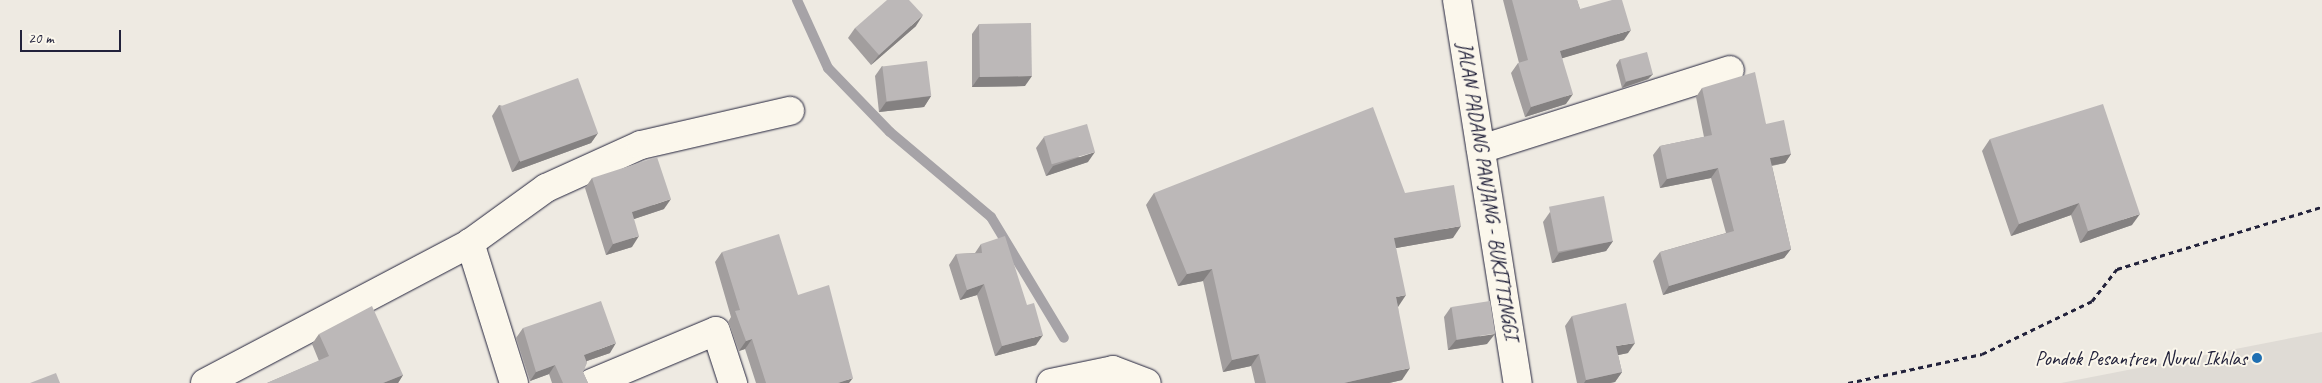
<!DOCTYPE html>
<style>
body{margin:0}
#map{position:relative;width:2322px;height:383px;overflow:hidden;background:#eeeae2;font-family:Caveat,sans-serif}
div>[style]{position:absolute}
.built>*{inset:0;background:#dfdbd5}
.stream>*{height:10px;margin:-5px;padding:0 5px;transform-origin:5px;border-radius:5px;background:#a6a3a7}
.path>*{height:3px;margin-top:-1.5px;transform-origin:0;background:repeating-linear-gradient(90deg,#22223b 0 5px,transparent 0 9px)}
.roads{filter:drop-shadow(0 0 1px #22223b) drop-shadow(0 0 1px #22223b)}
.minor>*{height:28px;margin:-14px;padding:0 14px;transform-origin:14px;border-radius:14px;background:#fbf7ec}
.highway>*{height:28px;margin:-14px;padding:0 14px;transform-origin:14px;border-radius:14px;background:#fbf7ec}
.wall>*{inset:0;background:#a29e9e}
.shaded-wall>*{inset:0;background:#848181}
.building>*{inset:0;background:#bcb8b8;transform-origin:0 0}
.dots>*{width:14px;height:14px;translate:-50% -50%;box-sizing:border-box;border:2px solid #fbf7ec;border-radius:50%}
span{translate:-50% -50%;white-space:nowrap;text-align:center;line-height:1.15;-webkit-text-stroke:4px #fbf7ec;paint-order:stroke}
.street-label{font-size:20px;color:#22223b}
.poi-label{font-size:20px;color:#22223b}
.right{translate:-100% -50%;text-align:right}
.scale{position:absolute;left:20px;top:30px;width:101px;height:22px;box-sizing:border-box;border:2px solid #22223b;border-top:0;padding-left:6px;font-size:15px;line-height:18px;white-space:nowrap;color:#22223b;-webkit-text-stroke:4px #fbf7ec;paint-order:stroke}
</style>
<div id="map">
<div class="built">
<i style="clip-path:polygon(2322px 332px,2322px 383px,2061px 383px)"></i>
</div>
<div class="stream">
<i style="left:797px;top:0;width:75px;rotate:65.5deg"></i>
<i style="left:828px;top:68px;width:89px;rotate:45.9deg"></i>
<i style="left:890px;top:132px;width:132px;rotate:40.1deg"></i>
<i style="left:991px;top:217px;width:141px;rotate:58.9deg"></i>
</div>
<div class="path">
<i style="left:1848px;top:383px;width:137px;rotate:-12.2deg"></i>
<i style="left:1982px;top:354px;width:122px;rotate:-25.7deg"></i>
<i style="left:2092px;top:301px;width:41px;rotate:-52deg"></i>
<i style="left:2117px;top:269px;width:213px;rotate:-16.9deg"></i>
</div>
<div class="roads">
<div class="minor">
<i style="left:1481px;top:149px;width:261px;rotate:-17.6deg"></i>
<i style="left:205px;top:383px;width:300px;rotate:-27.8deg"></i>
<i style="left:514px;top:383px;width:147px;rotate:-107.4deg"></i>
<i style="left:470px;top:243px;width:94px;rotate:-35.9deg"></i>
<i style="left:546px;top:188px;width:104px;rotate:-24.4deg"></i>
<i style="left:641px;top:145px;width:153px;rotate:-12.9deg"></i>
<i style="left:592px;top:383px;width:134px;rotate:-22.8deg"></i>
<i style="left:716px;top:331px;width:55px;rotate:71.9deg"></i>
<i style="left:1051px;top:383px;width:63px;rotate:-11.8deg"></i>
<i style="left:1113px;top:370px;width:36px;rotate:21deg"></i>
</div>
<div class="highway">
<i style="left:1457px;top:0;width:388px;rotate:81deg"></i>
</div>
</div>
<div class="wall">
<i style="clip-path:polygon(1503px 0,1577px 0,1580px 9px,1624px 40px,1562px 58px,1566px 104px,1525px 117px,1511px 73px,1518px 63px,1519px 63px)"></i>
<i style="clip-path:polygon(979px 24px,1025px 86px,972px 87px,972px 34px)"></i>
<i style="clip-path:polygon(916px 26px,871px 65px,848px 38px,855px 28px)"></i>
<i style="clip-path:polygon(1620px 59px,1653px 74px,1648px 79px,1622px 88px,1616px 65px)"></i>
<i style="clip-path:polygon(882px 66px,931px 96px,924px 107px,879px 112px,875px 76px)"></i>
<i style="clip-path:polygon(1702px 88px,1766px 124px,1791px 154px,1785px 163px,1772px 166px,1791px 249px,1784px 258px,1663px 295px,1653px 261px,1660px 252px,1726px 233px,1711px 178px,1660px 188px,1653px 155px,1660px 146px,1704px 137px,1696px 97px)"></i>
<i style="clip-path:polygon(499px 105px,598px 133px,591px 143px,512px 172px,492px 116px)"></i>
<i style="clip-path:polygon(1044px 137px,1088px 162px,1046px 176px,1036px 148px)"></i>
<i style="clip-path:polygon(1990px 139px,2132px 225px,2080px 243px,2071px 215px,2011px 236px,1982px 151px)"></i>
<i style="clip-path:polygon(592px 178px,664px 209px,634px 219px,632px 247px,606px 255px,585px 188px)"></i>
<i style="clip-path:polygon(1154px 193px,1405px 193px,1453px 238px,1396px 248px,1398px 307px,1402px 380px,1389px 383px,1255px 383px,1251px 366px,1223px 372px,1203px 281px,1178px 286px,1146px 205px)"></i>
<i style="clip-path:polygon(1550px 212px,1613px 241px,1606px 251px,1552px 263px,1543px 222px)"></i>
<i style="clip-path:polygon(981px 244px,1036px 345px,995px 356px,977px 295px,960px 300px,949px 265px,956px 254px,975px 253px)"></i>
<i style="clip-path:polygon(722px 252px,798px 295px,849px 383px,756px 383px,745px 349px,739px 351px,728px 322px,731px 317px,715px 262px)"></i>
<i style="clip-path:polygon(1451px 307px,1487px 344px,1448px 350px,1444px 317px)"></i>
<i style="clip-path:polygon(1572px 316px,1628px 353px,1618px 355px,1622px 372px,1615px 382px,1610px 383px,1577px 383px,1565px 326px)"></i>
<i style="clip-path:polygon(523px 328px,610px 353px,587px 361px,583px 372px,588px 383px,552px 383px,549px 374px,530px 381px,516px 338px)"></i>
<i style="clip-path:polygon(319px 334px,403px 375px,398px 383px,267px 383px,319px 361px,312px 344px)"></i>
</div>
<div class="shaded-wall">
<i style="clip-path:polygon(923px 15px,916px 26px,871px 65px,879px 55px)"></i>
<i style="clip-path:polygon(1631px 30px,1624px 40px,1553px 61px,1560px 51px)"></i>
<i style="clip-path:polygon(1653px 74px,1648px 79px,1622px 88px,1626px 82px)"></i>
<i style="clip-path:polygon(1032px 76px,1025px 86px,972px 87px,979px 77px)"></i>
<i style="clip-path:polygon(1573px 94px,1566px 104px,1525px 117px,1531px 107px)"></i>
<i style="clip-path:polygon(931px 96px,924px 107px,879px 112px,886px 102px)"></i>
<i style="clip-path:polygon(598px 133px,591px 143px,512px 172px,519px 161px)"></i>
<i style="clip-path:polygon(1095px 152px,1088px 162px,1046px 176px,1053px 166px)"></i>
<i style="clip-path:polygon(1791px 154px,1785px 163px,1763px 167px,1770px 158px)"></i>
<i style="clip-path:polygon(1718px 168px,1711px 178px,1660px 188px,1667px 179px)"></i>
<i style="clip-path:polygon(671px 199px,664px 209px,625px 222px,632px 212px)"></i>
<i style="clip-path:polygon(2079px 203px,2071px 215px,2011px 236px,2019px 224px)"></i>
<i style="clip-path:polygon(2140px 214px,2132px 225px,2080px 243px,2088px 231px)"></i>
<i style="clip-path:polygon(1461px 226px,1453px 238px,1385px 250px,1394px 238px)"></i>
<i style="clip-path:polygon(639px 236px,632px 247px,606px 255px,613px 244px)"></i>
<i style="clip-path:polygon(1613px 241px,1606px 251px,1552px 263px,1559px 253px)"></i>
<i style="clip-path:polygon(1791px 249px,1784px 258px,1663px 295px,1669px 286px)"></i>
<i style="clip-path:polygon(1212px 269px,1203px 281px,1178px 286px,1187px 274px)"></i>
<i style="clip-path:polygon(984px 284px,977px 295px,960px 300px,967px 290px)"></i>
<i style="clip-path:polygon(1406px 295px,1398px 307px,1396px 297px)"></i>
<i style="clip-path:polygon(1495px 334px,1487px 344px,1448px 350px,1456px 340px)"></i>
<i style="clip-path:polygon(1043px 335px,1036px 345px,995px 356px,1002px 346px)"></i>
<i style="clip-path:polygon(752px 339px,745px 349px,739px 351px,746px 341px)"></i>
<i style="clip-path:polygon(616px 343px,610px 353px,578px 364px,584px 355px)"></i>
<i style="clip-path:polygon(1635px 343px,1628px 353px,1609px 357px,1616px 346px)"></i>
<i style="clip-path:polygon(1259px 354px,1251px 366px,1223px 372px,1232px 360px)"></i>
<i style="clip-path:polygon(555px 365px,549px 374px,530px 381px,536px 372px)"></i>
<i style="clip-path:polygon(1410px 368px,1402px 380px,1389px 383px,1344px 383px)"></i>
<i style="clip-path:polygon(1622px 372px,1615px 382px,1610px 383px,1584px 383px,1586px 380px)"></i>
<i style="clip-path:polygon(403px 375px,398px 383px,383px 383px)"></i>
<i style="clip-path:polygon(853px 378px,849px 383px,838px 383px)"></i>
</div>
<div class="building">
<i style="clip-path:polygon(887px 0,909px 0,923px 15px,879px 55px,855px 28px)"></i>
<i style="clip-path:polygon(1512px 0,1577px 0,1580px 9px,1612px 0,1622px 0,1631px 30px,1560px 51px,1573px 94px,1531px 107px,1518px 63px,1528px 60px)"></i>
<i style="left:1031px;top:23px;width:53px;height:52px;rotate:89deg"></i>
<i style="left:1647px;top:52px;width:23px;height:28px;rotate:75deg"></i>
<i style="left:927px;top:61px;width:35px;height:45px;rotate:83deg"></i>
<i style="clip-path:polygon(1755px 72px,1766px 124px,1784px 120px,1791px 154px,1770px 158px,1791px 249px,1669px 286px,1660px 252px,1734px 231px,1718px 168px,1667px 179px,1660px 146px,1712px 135px,1702px 88px)"></i>
<i style="left:578px;top:78px;width:59px;height:83px;rotate:70deg"></i>
<i style="clip-path:polygon(2103px 104px,2140px 214px,2088px 231px,2079px 203px,2019px 224px,1990px 139px)"></i>
<i style="clip-path:polygon(1373px 107px,1405px 193px,1454px 185px,1461px 226px,1394px 238px,1406px 295px,1396px 297px,1410px 368px,1344px 383px,1266px 383px,1259px 354px,1232px 360px,1212px 269px,1187px 274px,1154px 193px)"></i>
<i style="left:1087px;top:124px;width:29px;height:45px;rotate:74deg"></i>
<i style="clip-path:polygon(657px 157px,671px 199px,632px 212px,639px 236px,613px 244px,592px 178px)"></i>
<i style="left:1604px;top:196px;width:46px;height:56px;rotate:79deg"></i>
<i style="clip-path:polygon(779px 234px,798px 295px,829px 285px,853px 378px,838px 383px,766px 383px,752px 339px,746px 341px,735px 311px,740px 310px,722px 252px)"></i>
<i style="clip-path:polygon(1005px 236px,1027px 305px,1034px 303px,1043px 335px,1002px 346px,984px 284px,967px 290px,956px 254px,982px 253px,981px 244px)"></i>
<i style="clip-path:polygon(601px 301px,616px 343px,584px 355px,587px 363px,583px 372px,588px 383px,563px 383px,555px 365px,536px 372px,523px 328px)"></i>
<i style="left:1490px;top:301px;width:33px;height:39px;rotate:81deg"></i>
<i style="clip-path:polygon(1626px 303px,1635px 343px,1616px 346px,1622px 372px,1586px 380px,1572px 316px)"></i>
<i style="clip-path:polygon(372px 306px,403px 375px,383px 383px,267px 383px,329px 356px,319px 334px)"></i>
<i style="clip-path:polygon(56px 373px,60px 383px,30px 383px)"></i>
</div>
<div class="dots">
<i style="left:2257px;top:358px;background:#1f6fb2"></i>
</div>
<div class="street-label">
<span style="left:1488px;top:191px;rotate:81deg">JALAN PADANG PANJANG - BUKITTINGGI</span>
</div>
<div class="poi-label">
<span class="right" style="left:2247px;top:358px">Pondok Pesantren Nurul Ikhlas</span>
</div>
<div class="scale">20 m</div>
</div>
